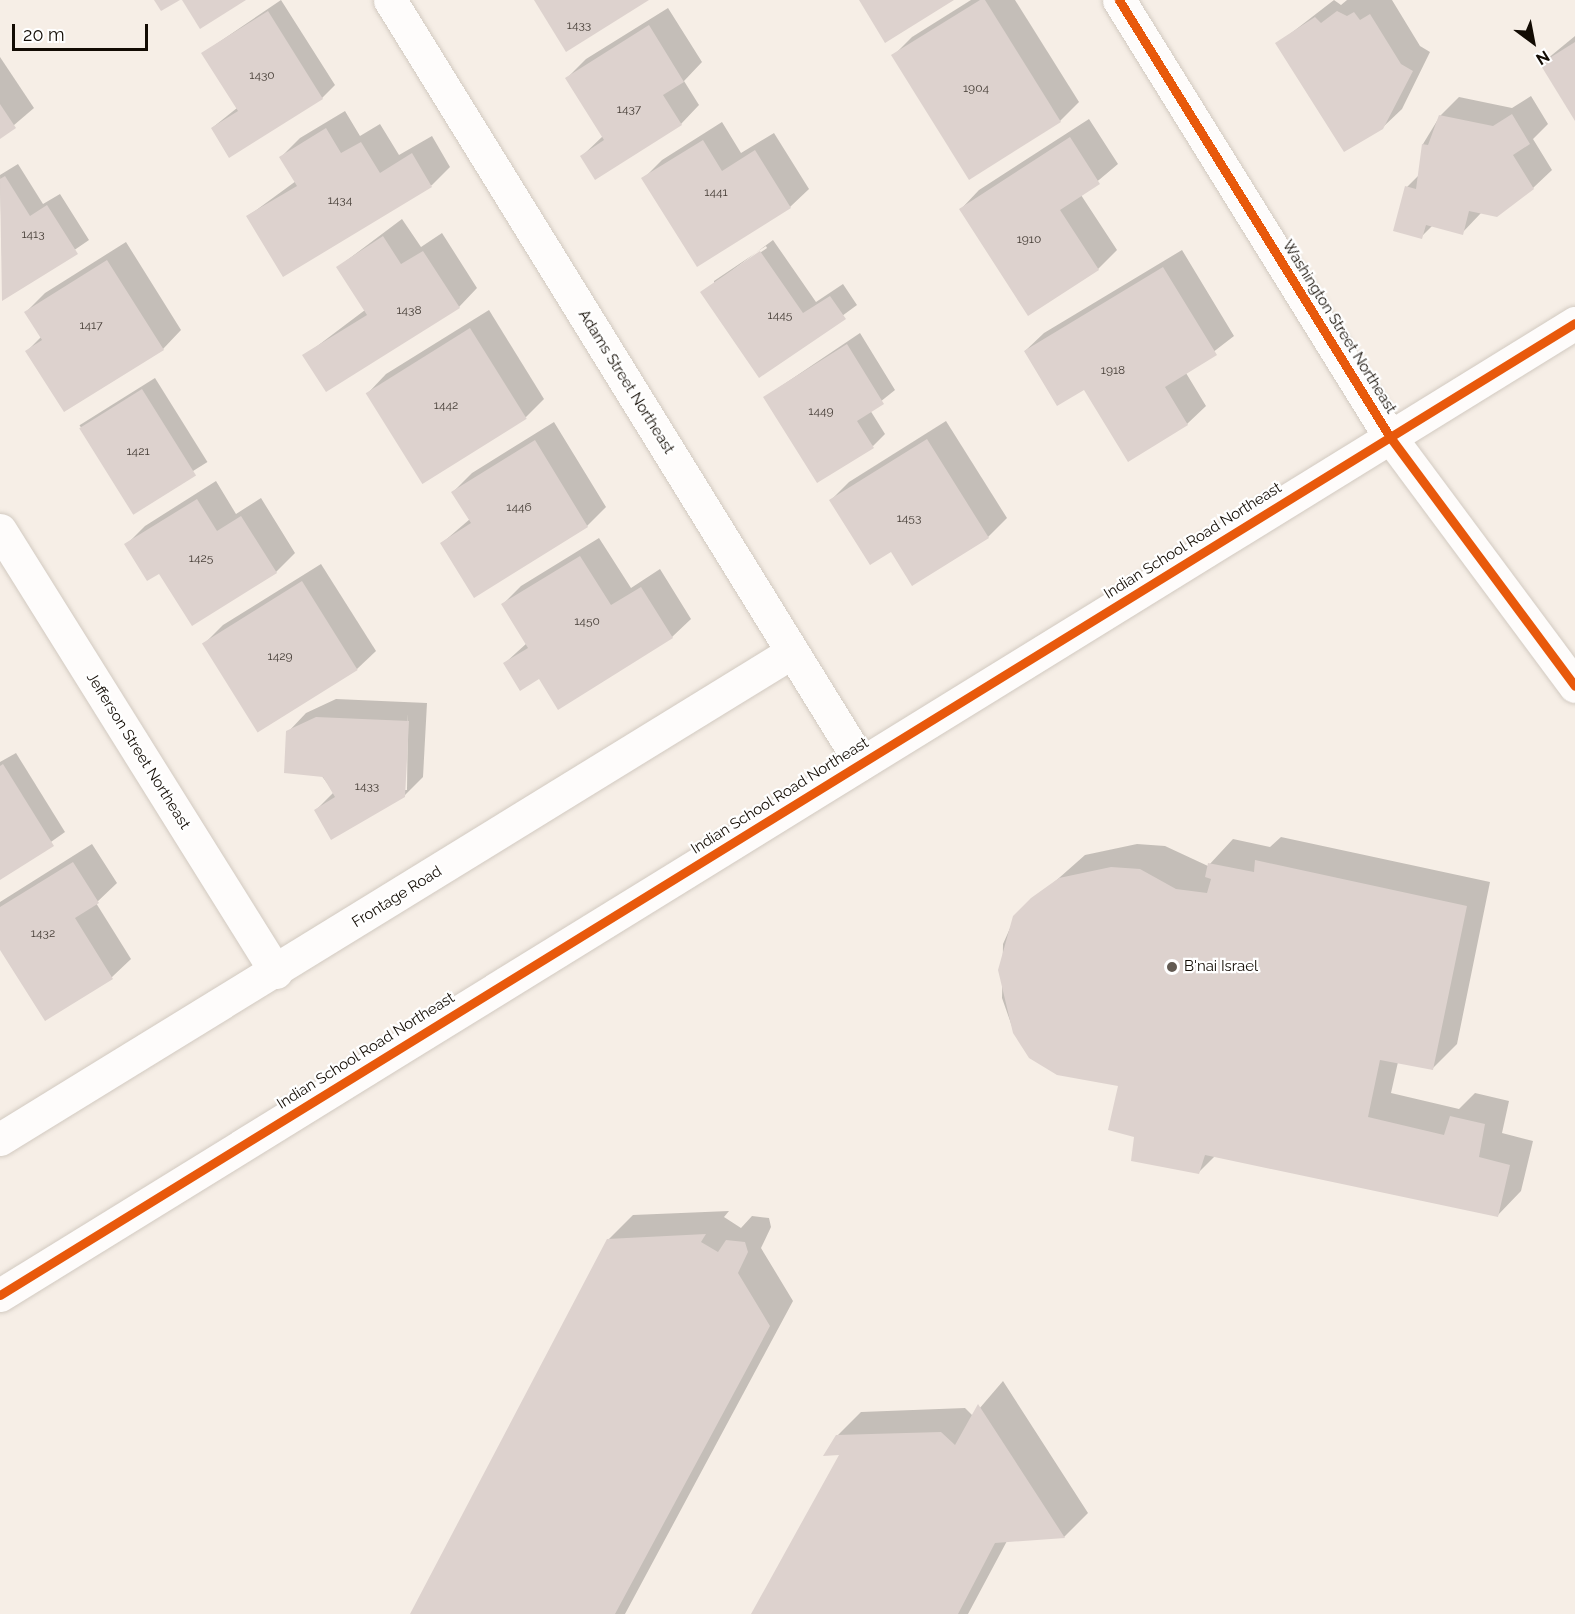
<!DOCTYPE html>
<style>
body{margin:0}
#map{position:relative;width:1575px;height:1614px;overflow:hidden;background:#f6eee6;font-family:Raleway,sans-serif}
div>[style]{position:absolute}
.shadow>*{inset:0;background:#0003;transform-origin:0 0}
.building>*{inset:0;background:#ddd2ce;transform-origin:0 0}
.roads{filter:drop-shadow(0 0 2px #d2cac1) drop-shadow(0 0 2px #d2cac1)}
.minor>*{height:33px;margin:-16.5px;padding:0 16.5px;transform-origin:16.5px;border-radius:16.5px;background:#fefcfb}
.cycleway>*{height:9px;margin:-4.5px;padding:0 4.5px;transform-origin:4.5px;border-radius:4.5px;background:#e8590c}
.dots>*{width:16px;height:16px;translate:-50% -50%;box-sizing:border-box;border:3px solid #fff;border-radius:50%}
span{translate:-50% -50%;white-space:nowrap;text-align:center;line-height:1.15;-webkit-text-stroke:4.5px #fff;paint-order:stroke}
.number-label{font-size:12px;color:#453d36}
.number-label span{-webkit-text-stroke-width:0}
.street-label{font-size:15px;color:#120b03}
.poi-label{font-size:15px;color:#120b03}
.left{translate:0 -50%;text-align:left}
.north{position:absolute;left:1503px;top:12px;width:60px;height:60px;-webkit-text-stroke:4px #fff;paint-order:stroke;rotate:148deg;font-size:16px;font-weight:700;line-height:24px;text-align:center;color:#120b03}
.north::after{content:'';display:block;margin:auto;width:21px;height:27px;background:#120b03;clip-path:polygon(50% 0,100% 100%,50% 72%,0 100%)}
.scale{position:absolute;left:12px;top:24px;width:136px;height:27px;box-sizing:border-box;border:3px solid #120b03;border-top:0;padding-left:8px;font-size:18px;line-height:21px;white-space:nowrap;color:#120b03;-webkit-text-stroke:4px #fff;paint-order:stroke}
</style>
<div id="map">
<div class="shadow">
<i style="clip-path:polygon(281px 0,335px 85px,322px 98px,212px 128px,237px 108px,203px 53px)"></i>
<i style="clip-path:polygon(971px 0,1015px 0,1079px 102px,1060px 121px,893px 56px,912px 37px)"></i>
<i style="clip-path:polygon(1334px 0,1341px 5px,1347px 0,1392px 0,1420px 46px,1430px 52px,1402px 109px,1382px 128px,1277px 44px)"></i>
<i style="clip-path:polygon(668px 8px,702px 62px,684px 81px,699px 105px,681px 124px,582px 156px,603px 136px,567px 78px,586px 59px)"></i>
<i style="clip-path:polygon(1575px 36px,1575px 118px,1541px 64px)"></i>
<i style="clip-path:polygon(0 57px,34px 108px,0 137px)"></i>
<i style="clip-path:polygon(1531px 96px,1548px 124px,1533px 139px,1552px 170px,1533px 188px,1481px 213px,1462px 233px,1433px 225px,1421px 237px,1407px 187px,1419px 175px,1423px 144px,1440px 116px,1459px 97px,1512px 108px)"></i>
<i style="clip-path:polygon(345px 111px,360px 136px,380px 124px,399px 155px,432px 136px,450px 167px,432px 185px,283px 274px,248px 216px,296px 181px,281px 157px,300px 138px)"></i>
<i style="clip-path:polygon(1089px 119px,1118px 164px,1081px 195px,1117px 250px,1098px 269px,961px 209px,979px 190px)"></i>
<i style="clip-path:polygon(722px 122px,741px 153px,774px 133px,809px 189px,790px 207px,643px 179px,662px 160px)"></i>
<i style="clip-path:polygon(18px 164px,43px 204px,60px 194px,89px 240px,3px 299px,0 175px)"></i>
<i style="clip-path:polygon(402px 219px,421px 247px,442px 233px,477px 288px,459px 307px,304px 356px,365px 310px,338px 267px)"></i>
<i style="clip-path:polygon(evenodd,773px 240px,816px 302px,843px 284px,857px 305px,760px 376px,702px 293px,773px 240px,766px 246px,767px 248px,714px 285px,714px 281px,766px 246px)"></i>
<i style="clip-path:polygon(126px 242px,181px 330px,163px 349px,27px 351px,42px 336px,26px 312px,45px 293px)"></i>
<i style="clip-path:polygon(1182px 250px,1234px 336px,1186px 373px,1206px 406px,1187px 424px,1085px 387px,1025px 351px,1044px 333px)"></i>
<i style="clip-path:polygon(489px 310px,544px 399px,526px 417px,368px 393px,386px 374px)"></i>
<i style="clip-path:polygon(860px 333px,895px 390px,870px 410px,885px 434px,873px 446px,765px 397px)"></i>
<i style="left:155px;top:378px;width:99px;height:89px;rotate:58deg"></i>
<i style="clip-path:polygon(946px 421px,1007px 518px,988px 537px,891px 550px,831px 500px,849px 482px)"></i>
<i style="clip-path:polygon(554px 422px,606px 507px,587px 526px,475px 596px,442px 543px,470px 519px,453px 492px,472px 473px)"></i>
<i style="clip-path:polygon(216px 481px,236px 514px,261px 498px,295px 553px,276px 572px,159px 572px,126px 545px,145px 526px)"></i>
<i style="clip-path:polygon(599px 538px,631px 588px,660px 569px,691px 619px,672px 637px,558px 708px,540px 677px,505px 663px,527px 643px,503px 604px,521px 586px)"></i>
<i style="clip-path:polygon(321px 564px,376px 651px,357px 669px,204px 644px,223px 625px)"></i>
<i style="clip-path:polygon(evenodd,336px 699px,427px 703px,423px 777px,404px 796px,316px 810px,334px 792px,288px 732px,306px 713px,336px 699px,408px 714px,407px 790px,404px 790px,408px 714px)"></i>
<i style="clip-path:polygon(16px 753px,65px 832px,0 878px,0 762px)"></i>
<i style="clip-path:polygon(1281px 837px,1490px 882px,1457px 1044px,1433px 1068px,1398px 1062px,1391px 1093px,1459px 1109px,1475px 1093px,1509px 1101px,1502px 1133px,1533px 1141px,1521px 1191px,1497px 1216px,1215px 1156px,1199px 1172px,1136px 1136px,1120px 1085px,1014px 1032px,1002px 998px,1003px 944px,1015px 917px,1085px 855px,1137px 844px,1165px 846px,1208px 866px,1233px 839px,1270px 847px)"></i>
<i style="clip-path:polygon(92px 844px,117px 883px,96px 903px,131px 959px,112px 977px,45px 1019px,0 947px,0 902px)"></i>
<i style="clip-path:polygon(729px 1211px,724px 1217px,741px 1228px,752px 1216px,769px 1218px,771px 1227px,761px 1248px,793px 1301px,625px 1614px,412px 1614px,608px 1240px,633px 1215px)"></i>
<i style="clip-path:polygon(1003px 1381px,1088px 1513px,1064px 1537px,1007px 1541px,968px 1614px,753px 1614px,842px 1454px,837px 1436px,861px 1412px,965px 1408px,973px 1416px)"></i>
</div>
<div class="building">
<i style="clip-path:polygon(154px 0,180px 0,161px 11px)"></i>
<i style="clip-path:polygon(182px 0,246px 0,200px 29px)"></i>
<i style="clip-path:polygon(534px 0,649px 0,566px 52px)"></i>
<i style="clip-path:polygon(859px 0,954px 0,885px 43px)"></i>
<i style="clip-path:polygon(980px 0,985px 0,1061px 122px,969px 180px,891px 55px)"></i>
<i style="clip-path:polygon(268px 11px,323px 99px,229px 158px,211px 128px,238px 111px,201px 53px)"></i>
<i style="clip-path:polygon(1337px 11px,1347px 16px,1354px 12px,1360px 20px,1370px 14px,1401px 64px,1413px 71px,1383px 129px,1344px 152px,1275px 43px,1315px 17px,1321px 23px)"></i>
<i style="clip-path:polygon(649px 25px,684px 82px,663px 95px,682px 125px,595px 180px,580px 156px,604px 140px,565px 78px)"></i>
<i style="clip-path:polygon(1575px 42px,1575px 121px,1540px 64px)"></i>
<i style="clip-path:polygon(0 104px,16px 128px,0 139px)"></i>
<i style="clip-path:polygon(1512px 114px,1530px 144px,1513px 155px,1534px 189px,1497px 217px,1469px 211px,1463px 235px,1426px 225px,1422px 239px,1393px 231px,1405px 186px,1416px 189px,1422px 144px,1428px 145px,1439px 115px,1493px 126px)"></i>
<i style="clip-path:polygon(326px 128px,341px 153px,361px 142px,380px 173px,412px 153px,432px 187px,283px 277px,246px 216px,297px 186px,279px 157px)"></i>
<i style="clip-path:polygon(1070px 137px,1100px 184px,1060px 210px,1099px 270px,1028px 316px,959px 209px)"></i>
<i style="clip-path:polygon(703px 140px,722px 171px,755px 150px,791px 208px,697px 267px,641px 178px)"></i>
<i style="clip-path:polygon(5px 176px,30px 216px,47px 205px,78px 254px,2px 301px,0 179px)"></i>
<i style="clip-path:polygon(383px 236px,401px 264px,423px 251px,460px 308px,326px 392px,302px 355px,367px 315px,336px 267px)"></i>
<i style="clip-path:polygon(760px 251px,803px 313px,830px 296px,846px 319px,759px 378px,700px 292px)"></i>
<i style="clip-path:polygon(107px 260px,164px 350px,64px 412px,25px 351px,42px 340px,24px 312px)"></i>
<i style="clip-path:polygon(1163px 267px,1217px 355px,1165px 387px,1188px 425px,1128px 462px,1084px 390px,1057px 406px,1024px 351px)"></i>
<i style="left:470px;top:328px;width:107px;height:123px;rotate:58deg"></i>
<i style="clip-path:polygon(847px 344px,884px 404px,857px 421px,874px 448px,817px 483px,763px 397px)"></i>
<i style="left:142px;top:389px;width:102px;height:74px;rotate:58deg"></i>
<i style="clip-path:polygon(927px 439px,989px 538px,912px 586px,891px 552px,870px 565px,829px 500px)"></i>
<i style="clip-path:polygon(535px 440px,588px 527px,474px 598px,440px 543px,471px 523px,451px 492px)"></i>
<i style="clip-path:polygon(197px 499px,217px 531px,241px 516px,277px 573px,192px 626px,159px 574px,147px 581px,124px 544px)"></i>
<i style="clip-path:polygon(580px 556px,611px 605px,641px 587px,673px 638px,558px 710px,539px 679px,520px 691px,503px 663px,528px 648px,501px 604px)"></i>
<i style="left:302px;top:581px;width:105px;height:118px;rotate:58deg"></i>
<i style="clip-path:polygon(316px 717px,409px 721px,405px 797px,331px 840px,314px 810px,335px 797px,323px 777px,284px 773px,286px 731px)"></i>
<i style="clip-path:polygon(3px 764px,54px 846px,0 880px,0 766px)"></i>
<i style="clip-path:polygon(1255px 860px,1467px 906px,1433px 1070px,1380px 1060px,1368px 1117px,1444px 1135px,1450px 1116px,1485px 1124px,1479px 1157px,1510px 1165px,1498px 1217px,1205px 1155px,1199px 1174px,1131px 1161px,1134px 1137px,1108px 1130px,1118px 1086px,1057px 1075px,1029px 1058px,1013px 1033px,998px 970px,1013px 916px,1031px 898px,1059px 878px,1111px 867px,1140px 869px,1176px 889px,1207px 893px,1211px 879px,1205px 877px,1208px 863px,1254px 872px)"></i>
<i style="clip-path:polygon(73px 862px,99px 903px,75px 918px,113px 979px,45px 1021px,0 950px,0 907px)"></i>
<i style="clip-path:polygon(706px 1234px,701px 1242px,718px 1252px,726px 1240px,745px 1242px,748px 1252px,738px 1273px,770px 1326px,615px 1614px,410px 1614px,607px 1239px)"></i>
<i style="clip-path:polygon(978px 1404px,1065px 1538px,995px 1543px,958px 1614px,751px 1614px,839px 1455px,823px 1456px,836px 1435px,941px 1432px,955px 1445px)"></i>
</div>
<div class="roads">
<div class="minor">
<i style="left:390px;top:0;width:897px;rotate:58.31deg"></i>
<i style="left:1119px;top:0;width:514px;rotate:58.2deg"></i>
<i style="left:1390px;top:437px;width:310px;rotate:53.4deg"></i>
<i style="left:0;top:530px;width:521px;rotate:58.02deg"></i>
<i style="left:0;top:1139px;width:930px;rotate:-31.59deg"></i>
<i style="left:0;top:1295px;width:1851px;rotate:-31.68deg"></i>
</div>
</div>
<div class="cycleway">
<i style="left:1119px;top:0;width:514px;rotate:58.2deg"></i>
<i style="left:1390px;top:437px;width:310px;rotate:53.4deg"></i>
<i style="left:0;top:1295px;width:1851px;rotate:-31.68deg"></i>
</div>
<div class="dots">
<i style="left:1172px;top:967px;background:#625a52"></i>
</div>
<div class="number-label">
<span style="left:579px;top:26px">1433</span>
<span style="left:262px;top:76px">1430</span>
<span style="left:976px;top:89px">1904</span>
<span style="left:629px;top:110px">1437</span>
<span style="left:716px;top:193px">1441</span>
<span style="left:340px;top:201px">1434</span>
<span style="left:33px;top:235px">1413</span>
<span style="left:1029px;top:240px">1910</span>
<span style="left:409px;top:311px">1438</span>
<span style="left:780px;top:316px">1445</span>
<span style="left:91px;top:326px">1417</span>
<span style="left:1113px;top:371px">1918</span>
<span style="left:446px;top:406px">1442</span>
<span style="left:821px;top:412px">1449</span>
<span style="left:138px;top:452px">1421</span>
<span style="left:519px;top:508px">1446</span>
<span style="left:909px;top:519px">1453</span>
<span style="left:201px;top:559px">1425</span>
<span style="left:587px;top:622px">1450</span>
<span style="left:280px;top:657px">1429</span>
<span style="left:367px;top:787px">1433</span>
<span style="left:43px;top:934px">1432</span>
</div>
<div class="street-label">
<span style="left:1339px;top:327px;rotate:58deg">Washington Street Northeast</span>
<span style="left:626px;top:382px;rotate:58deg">Adams Street Northeast</span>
<span style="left:1193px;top:541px;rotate:-32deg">Indian School Road Northeast</span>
<span style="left:138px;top:751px;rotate:58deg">Jefferson Street Northeast</span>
<span style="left:780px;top:796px;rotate:-32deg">Indian School Road Northeast</span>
<span style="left:397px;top:897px;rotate:-32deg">Frontage Road</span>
<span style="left:366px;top:1051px;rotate:-32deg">Indian School Road Northeast</span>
</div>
<div class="poi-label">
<span class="left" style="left:1184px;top:967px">B'nai Israel</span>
</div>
<div class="north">N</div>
<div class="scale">20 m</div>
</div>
